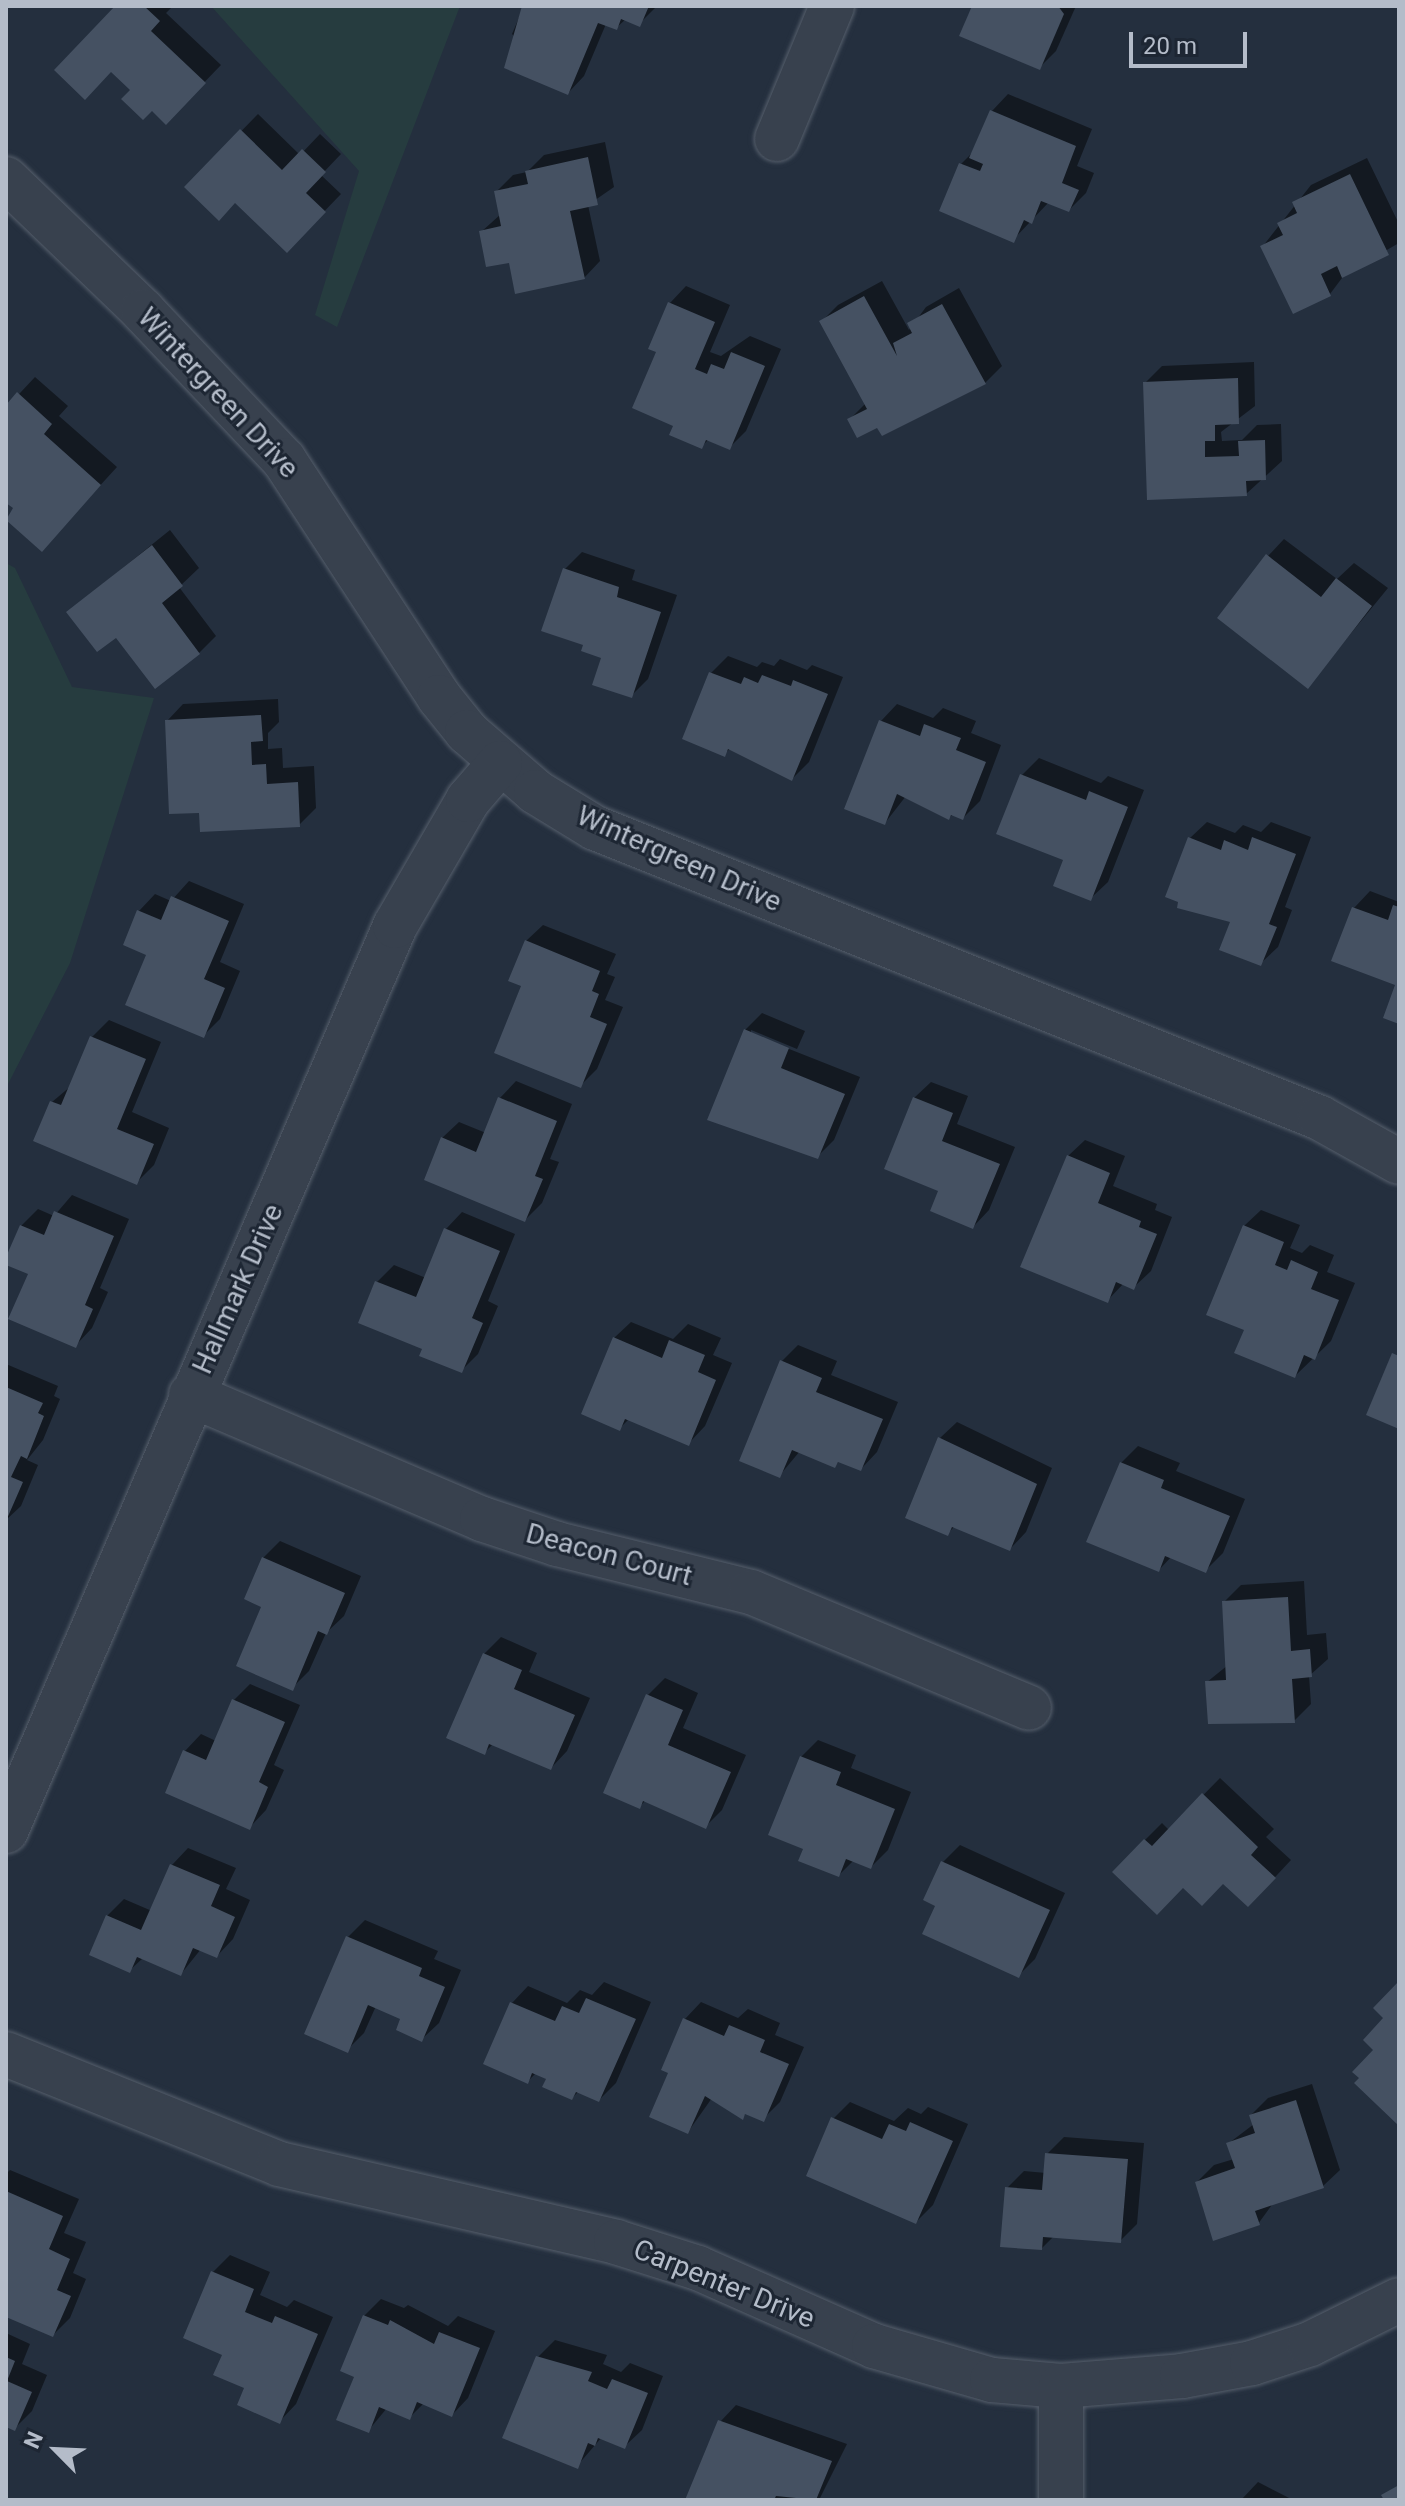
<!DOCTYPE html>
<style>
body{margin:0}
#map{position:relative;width:1405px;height:2506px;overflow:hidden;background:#242f3e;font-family:Roboto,sans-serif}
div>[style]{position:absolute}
.green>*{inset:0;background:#263c3f}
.shadow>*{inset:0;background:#0007}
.building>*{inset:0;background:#455162}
.roads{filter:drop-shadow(0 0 2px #565f6c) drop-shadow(0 0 2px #565f6c)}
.minor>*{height:44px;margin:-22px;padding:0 22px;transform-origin:22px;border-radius:22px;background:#38414e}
span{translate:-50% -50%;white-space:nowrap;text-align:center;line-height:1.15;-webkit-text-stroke:6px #1d2633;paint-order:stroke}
.street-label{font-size:28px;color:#b4bcc9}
.frame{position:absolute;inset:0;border:8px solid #b4bcc9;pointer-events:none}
.north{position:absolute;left:16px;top:2410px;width:80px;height:80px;-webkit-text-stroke:6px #1d2633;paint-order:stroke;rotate:294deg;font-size:22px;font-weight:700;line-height:32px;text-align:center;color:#b4bcc9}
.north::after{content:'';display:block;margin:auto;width:28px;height:36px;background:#b4bcc9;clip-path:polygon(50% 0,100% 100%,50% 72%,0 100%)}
.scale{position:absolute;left:1129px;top:32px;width:118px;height:36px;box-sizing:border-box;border:4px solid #b4bcc9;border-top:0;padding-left:10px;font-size:24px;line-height:28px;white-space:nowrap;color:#b4bcc9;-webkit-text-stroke:6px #1d2633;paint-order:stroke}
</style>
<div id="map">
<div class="green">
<i style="clip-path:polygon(211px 6px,460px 6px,337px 327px,315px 315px,359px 171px)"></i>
<i style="clip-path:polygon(6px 563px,15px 568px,72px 687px,154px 698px,70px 963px,6px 1088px)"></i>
</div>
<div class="shadow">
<i style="clip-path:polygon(118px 6px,173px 6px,166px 13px,221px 65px,166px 122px,133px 90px)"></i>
<i style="clip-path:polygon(524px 6px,657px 6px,639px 24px,626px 19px,616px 28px,606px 24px,584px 76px,568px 93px,512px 34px)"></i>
<i style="clip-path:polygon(974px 6px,1076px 6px,1056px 51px,1039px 68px)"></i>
<i style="clip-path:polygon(1008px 94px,1092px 129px,1077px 166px,1094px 173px,1086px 193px,1069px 210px,1049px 202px,1013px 240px,961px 164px,975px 150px,992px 111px)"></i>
<i style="clip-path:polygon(258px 114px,300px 155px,320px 134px,341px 154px,321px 175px,341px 194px,287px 250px,236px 201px,187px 187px)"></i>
<i style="clip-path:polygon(605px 142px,614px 187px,588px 205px,600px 261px,584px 278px,511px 260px,481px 232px,501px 214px,496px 192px,513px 175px,527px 172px,544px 155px)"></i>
<i style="clip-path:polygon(1367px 158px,1399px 224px,1399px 243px,1345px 274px,1330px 294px,1263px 246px,1311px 185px)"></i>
<i style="clip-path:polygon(882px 281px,909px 330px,926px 307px,959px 288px,1002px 366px,985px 383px,878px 425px,849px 420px,866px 403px,822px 321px,838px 305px)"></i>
<i style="clip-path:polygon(686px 286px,730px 305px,710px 352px,721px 356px,750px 336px,781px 349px,746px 431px,729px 448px,709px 439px,702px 446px,675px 425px,659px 351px,670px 303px)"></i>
<i style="clip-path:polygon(1254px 362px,1255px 406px,1221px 432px,1222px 441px,1242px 440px,1257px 425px,1281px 424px,1282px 461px,1246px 494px,1149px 498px,1145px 383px,1162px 366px)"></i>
<i style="clip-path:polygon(35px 377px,68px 406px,59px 416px,117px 467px,42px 549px,7px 518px,16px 508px,6px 500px,6px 408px)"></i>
<i style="clip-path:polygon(170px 530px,199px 568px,179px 587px,216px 636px,199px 653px,117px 635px,68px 612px)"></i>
<i style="clip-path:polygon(1284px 539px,1337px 579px,1354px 563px,1388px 588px,1308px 686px,1268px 556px)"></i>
<i style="clip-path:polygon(582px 552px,635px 570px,632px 580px,677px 595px,648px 679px,631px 696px,603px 656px,585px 644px,565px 569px)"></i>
<i style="clip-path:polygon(728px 656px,757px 667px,762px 662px,774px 666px,780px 659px,807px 670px,812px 665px,843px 677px,809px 762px,792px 779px,731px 748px,724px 754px,685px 738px,711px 673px)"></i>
<i style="clip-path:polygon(278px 699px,279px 722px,268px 733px,268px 749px,282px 748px,283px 768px,314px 766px,316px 808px,299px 825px,201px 810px,167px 721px,183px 704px)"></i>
<i style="clip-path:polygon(897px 704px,933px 718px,943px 708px,976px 721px,971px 733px,1001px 745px,980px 801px,963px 818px,953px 814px,949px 818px,906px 796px,885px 823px,881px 721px)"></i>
<i style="clip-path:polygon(1039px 758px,1101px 783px,1108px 776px,1144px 790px,1108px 882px,1091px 898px,1022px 775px)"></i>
<i style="clip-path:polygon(1207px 822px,1235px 833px,1243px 825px,1261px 832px,1271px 822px,1311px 837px,1285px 907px,1292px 910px,1278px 947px,1261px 963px,1190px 838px)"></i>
<i style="clip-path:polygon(189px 881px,244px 904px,220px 962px,240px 971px,220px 1019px,203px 1036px,149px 954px,139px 911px,155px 894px,171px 901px)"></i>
<i style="clip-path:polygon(1370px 891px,1399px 902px,1399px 1022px,1398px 984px,1354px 908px)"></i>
<i style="clip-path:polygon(543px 925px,616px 954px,607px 974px,615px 977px,605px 1000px,623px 1007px,597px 1069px,580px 1086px,524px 985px,526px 941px)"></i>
<i style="clip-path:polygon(762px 1013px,805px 1031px,797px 1049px,751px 1030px,751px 1034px,860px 1077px,834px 1140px,817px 1157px,745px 1030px)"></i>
<i style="clip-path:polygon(109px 1020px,161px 1042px,132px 1112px,169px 1128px,154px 1165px,137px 1182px,52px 1102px,71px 1086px,92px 1037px)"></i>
<i style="clip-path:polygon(516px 1081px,572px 1104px,550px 1159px,559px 1162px,542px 1203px,525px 1220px,442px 1138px,459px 1122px,486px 1133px,500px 1098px)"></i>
<i style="clip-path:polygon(931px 1082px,968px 1096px,957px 1124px,1015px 1147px,989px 1210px,973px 1227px,941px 1190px,914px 1098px)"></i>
<i style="clip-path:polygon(1085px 1140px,1125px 1156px,1113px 1186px,1157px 1204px,1155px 1210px,1172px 1217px,1151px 1271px,1134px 1287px,1124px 1283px,1107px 1301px,1068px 1156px)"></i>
<i style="clip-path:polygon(72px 1195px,129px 1219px,100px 1288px,108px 1292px,92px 1328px,76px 1345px,30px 1273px,6px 1263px,21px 1226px,38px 1209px,54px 1216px)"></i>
<i style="clip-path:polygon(1261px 1210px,1300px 1225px,1290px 1248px,1302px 1253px,1310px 1245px,1334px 1255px,1327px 1272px,1355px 1283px,1331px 1341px,1295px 1376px,1246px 1329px,1244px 1226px)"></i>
<i style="clip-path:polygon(462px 1212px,515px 1234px,488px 1301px,498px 1306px,478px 1354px,461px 1371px,425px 1348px,361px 1322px,377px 1282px,394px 1265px,426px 1278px,446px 1229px)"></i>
<i style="clip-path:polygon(631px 1322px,673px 1339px,688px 1324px,721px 1338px,713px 1355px,732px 1363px,705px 1426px,689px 1443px,629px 1419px,620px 1428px,614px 1338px)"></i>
<i style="clip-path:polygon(798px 1345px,837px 1361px,831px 1375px,898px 1402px,877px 1452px,861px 1469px,840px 1460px,835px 1466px,800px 1451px,780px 1475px,781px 1362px)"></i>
<i style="clip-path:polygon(6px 1364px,58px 1386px,54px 1396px,60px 1399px,43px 1440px,27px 1460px,38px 1465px,21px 1506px,6px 1520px)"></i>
<i style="clip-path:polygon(957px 1422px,1052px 1468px,1026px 1532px,1010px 1549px,955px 1526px,948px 1533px,940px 1438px)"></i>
<i style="clip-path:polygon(1138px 1446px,1180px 1463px,1176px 1471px,1245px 1499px,1223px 1553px,1206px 1570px,1172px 1556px,1159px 1570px,1121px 1463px)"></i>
<i style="clip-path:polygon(280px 1541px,361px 1576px,344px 1616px,326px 1633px,309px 1671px,292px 1688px,264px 1606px,263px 1558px)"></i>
<i style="clip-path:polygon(1304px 1581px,1307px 1635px,1326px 1633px,1328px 1659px,1309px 1676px,1311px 1704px,1294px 1721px,1207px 1682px,1228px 1665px,1224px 1602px,1241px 1585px)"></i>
<i style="clip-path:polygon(501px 1637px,537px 1653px,529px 1672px,590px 1698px,567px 1751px,551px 1768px,494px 1743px,485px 1752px,484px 1654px)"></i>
<i style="clip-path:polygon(665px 1678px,698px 1693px,683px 1728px,746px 1755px,722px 1810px,706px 1826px,646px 1800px,640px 1806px,648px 1695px)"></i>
<i style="clip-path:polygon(250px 1684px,300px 1705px,274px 1765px,284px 1770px,266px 1810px,250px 1827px,185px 1751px,201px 1734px,216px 1741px,234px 1700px)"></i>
<i style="clip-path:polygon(818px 1740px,856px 1755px,851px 1768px,911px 1792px,888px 1850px,871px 1867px,854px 1860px,839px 1875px,806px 1848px,801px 1757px)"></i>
<i style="clip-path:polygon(1220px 1778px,1274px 1829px,1266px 1837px,1291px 1860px,1265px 1888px,1224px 1881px,1202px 1903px,1145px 1840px,1162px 1823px,1169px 1830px)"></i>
<i style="clip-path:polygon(960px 1845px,1065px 1893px,1035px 1959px,1018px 1976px,937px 1905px,943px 1862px)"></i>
<i style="clip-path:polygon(188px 1848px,236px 1868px,226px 1889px,250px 1900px,233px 1939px,217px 1956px,201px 1949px,181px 1974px,143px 1958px,129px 1971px,107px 1916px,124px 1899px,152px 1911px,172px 1865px)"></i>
<i style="clip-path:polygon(365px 1920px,438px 1951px,434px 1959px,461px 1970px,439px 2023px,422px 2039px,403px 2018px,376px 2006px,364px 2033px,347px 2050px,307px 2033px,348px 1937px)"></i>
<i style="clip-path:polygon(604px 1982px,651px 2002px,616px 2083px,599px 2100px,579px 2091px,572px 2098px,537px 2072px,528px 2081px,512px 2003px,528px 1986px,567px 2003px,580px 1990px,592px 1995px)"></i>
<i style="clip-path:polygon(701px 2002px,738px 2018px,748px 2009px,780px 2023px,775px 2035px,804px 2047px,780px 2102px,763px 2119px,747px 2112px,742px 2117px,712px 2098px,688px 2132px,670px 2072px,685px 2019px)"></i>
<i style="clip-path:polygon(1312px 2084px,1340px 2170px,1323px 2186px,1274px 2202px,1258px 2224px,1197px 2182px,1214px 2165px,1234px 2159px,1229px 2143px,1254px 2124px,1251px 2115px,1268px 2098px)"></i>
<i style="clip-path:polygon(850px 2102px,894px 2121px,908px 2108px,921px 2114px,928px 2107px,968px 2124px,933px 2205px,916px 2222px,833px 2119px)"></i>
<i style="clip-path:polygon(1064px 2137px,1144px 2143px,1137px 2224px,1120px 2241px,1054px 2236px,1042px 2248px,1007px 2188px,1024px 2171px,1046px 2173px,1047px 2154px)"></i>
<i style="clip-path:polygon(10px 2170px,79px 2199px,64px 2233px,86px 2242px,73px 2273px,86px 2279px,70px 2318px,53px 2335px,6px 2314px,6px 2174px)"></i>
<i style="clip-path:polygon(230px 2255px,270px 2272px,260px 2295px,287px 2307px,294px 2300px,333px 2317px,296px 2404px,280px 2421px,224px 2354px,213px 2272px)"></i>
<i style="clip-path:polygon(381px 2299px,404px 2308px,408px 2305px,448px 2326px,458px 2316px,495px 2331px,468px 2398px,452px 2415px,424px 2403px,410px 2417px,387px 2408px,368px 2431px,356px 2376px,364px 2316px)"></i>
<i style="clip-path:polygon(6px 2333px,30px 2344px,22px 2364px,47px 2375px,32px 2411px,15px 2428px,6px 2424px)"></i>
<i style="clip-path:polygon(555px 2340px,607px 2355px,603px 2364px,621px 2372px,630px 2363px,663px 2376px,642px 2430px,625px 2446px,602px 2437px,577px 2466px,538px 2357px)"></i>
<i style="clip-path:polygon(736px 2405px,847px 2444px,819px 2500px,687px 2500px,720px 2422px)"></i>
<i style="clip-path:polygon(1258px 2482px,1293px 2500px,1241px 2500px)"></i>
</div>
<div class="building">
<i style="clip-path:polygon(115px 6px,144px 6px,160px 21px,151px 31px,206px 83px,166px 125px,152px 111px,143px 120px,121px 99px,130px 90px,111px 72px,85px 100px,54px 70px)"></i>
<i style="clip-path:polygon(522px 6px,649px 6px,640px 27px,621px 19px,617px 30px,598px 23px,568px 95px,504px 68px)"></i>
<i style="clip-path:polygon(972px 6px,1058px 6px,1064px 14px,1040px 70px,959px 36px)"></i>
<i style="clip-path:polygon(990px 110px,1076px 146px,1062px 183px,1079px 190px,1069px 212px,1041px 201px,1032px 224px,1024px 220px,1014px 243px,939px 211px,959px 163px,980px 171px,983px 164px,969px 158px)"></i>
<i style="clip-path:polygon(240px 129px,282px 170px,302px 149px,326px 172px,306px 193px,326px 212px,287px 253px,235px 203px,219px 221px,184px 187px)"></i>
<i style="clip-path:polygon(588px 157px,598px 205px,570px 211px,585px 279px,515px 294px,509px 263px,486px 267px,479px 231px,501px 226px,494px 191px,528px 184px,525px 171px)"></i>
<i style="clip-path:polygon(1350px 174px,1389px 255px,1342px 278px,1337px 266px,1321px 274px,1331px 296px,1293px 314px,1260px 246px,1283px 235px,1277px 223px,1297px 213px,1292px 202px)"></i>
<i style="clip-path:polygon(864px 296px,897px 356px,893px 343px,912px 333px,907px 323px,942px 304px,986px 384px,882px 436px,877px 428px,857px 438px,847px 419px,867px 409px,819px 321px)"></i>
<i style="clip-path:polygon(668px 302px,715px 322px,695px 369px,707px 374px,711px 364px,724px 369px,731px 352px,765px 366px,730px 450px,706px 440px,702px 449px,669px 435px,673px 426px,632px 408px,656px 352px,648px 349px)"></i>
<i style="clip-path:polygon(1238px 378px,1239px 424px,1215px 425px,1215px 441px,1205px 441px,1205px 457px,1239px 456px,1238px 441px,1265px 440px,1266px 480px,1246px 481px,1247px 496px,1147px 500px,1143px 382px)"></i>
<i style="clip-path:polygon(17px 392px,52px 424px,44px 434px,101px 485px,42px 552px,6px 520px,13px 508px,6px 503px,6px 405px)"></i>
<i style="clip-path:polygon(152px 545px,183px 586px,162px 603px,200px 654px,155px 689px,116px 638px,97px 652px,66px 612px)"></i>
<i style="clip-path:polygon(1266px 554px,1321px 597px,1336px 578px,1372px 606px,1308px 689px,1217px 618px)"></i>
<i style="clip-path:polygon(563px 568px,619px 587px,617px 597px,661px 612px,632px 698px,592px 685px,601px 658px,581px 651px,583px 645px,541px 631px)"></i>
<i style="clip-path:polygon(709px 672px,741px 684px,744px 677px,758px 683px,762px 675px,791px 686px,793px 680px,828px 694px,792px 781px,728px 749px,725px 757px,682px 739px)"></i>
<i style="clip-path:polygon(261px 715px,263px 741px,251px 742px,252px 765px,266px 764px,267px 784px,298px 782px,300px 827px,200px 832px,199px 813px,169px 814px,165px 720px)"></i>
<i style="clip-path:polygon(879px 720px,920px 736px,924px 724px,961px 738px,956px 750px,986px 762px,963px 820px,951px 815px,949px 820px,897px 794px,885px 825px,844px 809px)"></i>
<i style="clip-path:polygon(1020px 774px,1086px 800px,1089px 791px,1128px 807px,1091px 901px,1053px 886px,1063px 860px,996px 834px)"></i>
<i style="clip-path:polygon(1188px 837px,1221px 850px,1224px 840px,1248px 850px,1252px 837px,1296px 854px,1269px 924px,1277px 927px,1261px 966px,1219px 950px,1230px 922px,1177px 908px,1178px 902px,1165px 897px)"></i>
<i style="clip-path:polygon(171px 896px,229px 921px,204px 979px,225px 988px,204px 1038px,125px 1005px,146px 955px,123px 945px,137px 910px,161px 920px)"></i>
<i style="clip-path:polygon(1393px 905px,1399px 907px,1399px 1024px,1383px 1018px,1395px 985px,1331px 961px,1352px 907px,1388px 920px)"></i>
<i style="clip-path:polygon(525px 940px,600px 971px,592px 991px,599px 994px,590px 1017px,607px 1024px,581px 1088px,494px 1053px,521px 986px,508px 981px)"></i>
<i style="clip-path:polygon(744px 1029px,789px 1048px,781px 1068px,845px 1094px,818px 1159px,707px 1120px)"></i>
<i style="clip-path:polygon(90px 1036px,146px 1059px,117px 1129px,154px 1144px,137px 1185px,33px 1141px,50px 1101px,61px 1105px)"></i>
<i style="clip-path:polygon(498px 1097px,557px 1121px,535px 1176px,543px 1179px,525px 1222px,424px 1180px,441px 1137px,476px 1152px)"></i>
<i style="clip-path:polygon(913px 1097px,953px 1113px,942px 1141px,1000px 1164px,973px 1229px,930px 1211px,938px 1191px,884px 1169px)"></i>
<i style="clip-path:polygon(1067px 1155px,1110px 1173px,1098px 1203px,1141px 1221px,1139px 1227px,1157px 1234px,1134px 1290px,1116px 1282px,1108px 1303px,1020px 1267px)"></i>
<i style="clip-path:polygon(54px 1211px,114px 1236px,85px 1305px,93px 1309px,76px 1348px,8px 1319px,28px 1274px,6px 1265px,6px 1257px,20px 1225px,44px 1235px)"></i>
<i style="clip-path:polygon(1243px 1225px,1284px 1242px,1275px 1265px,1287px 1270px,1291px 1260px,1318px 1272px,1311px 1289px,1339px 1300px,1315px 1360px,1304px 1355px,1295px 1378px,1234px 1353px,1244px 1330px,1206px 1315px)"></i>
<i style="clip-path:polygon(444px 1228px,500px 1251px,472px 1318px,483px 1323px,462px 1373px,419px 1356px,422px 1349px,358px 1323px,375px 1281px,416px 1297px)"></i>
<i style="clip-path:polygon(613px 1337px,662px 1358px,669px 1340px,705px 1355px,698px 1372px,716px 1380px,689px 1446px,625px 1419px,620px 1431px,581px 1414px)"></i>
<i style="clip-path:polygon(1392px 1353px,1399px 1356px,1399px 1429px,1366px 1415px)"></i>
<i style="clip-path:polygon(780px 1360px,822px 1378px,816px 1392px,883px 1419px,861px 1471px,838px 1462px,835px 1468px,792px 1450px,780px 1478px,739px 1461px)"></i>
<i style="clip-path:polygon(6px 1387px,43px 1403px,38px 1413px,44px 1416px,27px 1459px,21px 1456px,11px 1477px,23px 1482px,6px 1521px)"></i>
<i style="clip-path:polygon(938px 1437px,1037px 1484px,1010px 1551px,952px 1527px,948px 1536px,905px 1518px)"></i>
<i style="clip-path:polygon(1120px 1462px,1164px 1480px,1161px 1488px,1230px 1516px,1206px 1573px,1165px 1556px,1159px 1572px,1086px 1542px)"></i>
<i style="clip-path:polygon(262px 1557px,345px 1593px,327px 1635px,318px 1631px,293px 1691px,236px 1666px,261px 1607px,244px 1599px)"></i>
<i style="clip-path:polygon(1288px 1597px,1291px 1651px,1310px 1649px,1312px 1677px,1292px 1679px,1295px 1723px,1208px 1724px,1205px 1681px,1226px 1680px,1222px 1601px)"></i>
<i style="clip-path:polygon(483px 1653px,522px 1670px,514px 1689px,575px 1715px,551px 1770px,489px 1744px,485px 1755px,446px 1738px)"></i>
<i style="clip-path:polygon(646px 1694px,683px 1710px,668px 1745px,731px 1772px,706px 1829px,643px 1801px,640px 1809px,603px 1793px)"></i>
<i style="clip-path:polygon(232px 1699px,285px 1722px,259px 1782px,268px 1787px,250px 1830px,165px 1793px,183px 1750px,206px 1760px)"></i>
<i style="clip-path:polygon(800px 1756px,841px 1772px,836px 1785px,895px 1809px,871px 1869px,846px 1859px,839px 1877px,798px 1861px,803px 1849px,768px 1835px)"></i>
<i style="clip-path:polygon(1202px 1793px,1258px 1847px,1251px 1855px,1276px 1878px,1248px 1907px,1223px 1884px,1202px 1906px,1183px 1888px,1157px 1915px,1112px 1872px,1144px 1839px,1152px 1846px)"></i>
<i style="clip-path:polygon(941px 1861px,1050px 1910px,1019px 1978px,922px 1934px,935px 1906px,923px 1900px)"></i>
<i style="clip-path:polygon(170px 1864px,220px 1885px,211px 1906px,235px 1917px,217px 1958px,193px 1948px,181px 1976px,137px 1957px,130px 1973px,89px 1955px,106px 1915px,141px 1930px)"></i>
<i style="clip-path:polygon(346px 1936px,422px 1968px,419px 1976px,445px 1987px,422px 2042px,396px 2030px,400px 2019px,368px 2005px,348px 2053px,304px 2034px)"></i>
<i style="clip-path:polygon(1399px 1981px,1399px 2126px,1354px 2083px,1359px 2078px,1352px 2072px,1373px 2050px,1363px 2040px,1383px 2018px,1373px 2008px)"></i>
<i style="clip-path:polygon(586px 1998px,636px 2019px,599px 2102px,576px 2092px,572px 2100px,542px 2087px,546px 2079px,532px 2073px,528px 2084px,483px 2064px,510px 2002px,555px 2021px,562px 2006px,579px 2013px)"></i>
<i style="clip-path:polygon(683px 2018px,724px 2036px,729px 2025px,765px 2040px,760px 2052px,789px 2064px,764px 2122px,745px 2114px,743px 2120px,705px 2096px,688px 2134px,649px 2117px,668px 2073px,661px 2070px)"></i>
<i style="clip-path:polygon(1296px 2100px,1324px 2188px,1255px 2211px,1260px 2225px,1213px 2241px,1195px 2182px,1235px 2168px,1226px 2143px,1255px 2133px,1249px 2115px)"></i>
<i style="clip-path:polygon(831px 2117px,882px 2139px,889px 2124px,906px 2131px,910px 2122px,953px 2141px,916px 2224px,806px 2176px)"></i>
<i style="clip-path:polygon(1045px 2153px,1128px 2159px,1121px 2243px,1043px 2237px,1042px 2250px,1000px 2247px,1005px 2187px,1042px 2190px)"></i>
<i style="clip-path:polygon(6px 2191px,63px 2216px,49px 2249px,70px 2259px,57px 2290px,71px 2296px,53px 2337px,6px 2317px)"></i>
<i style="clip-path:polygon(211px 2271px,254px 2289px,245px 2312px,272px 2323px,275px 2316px,318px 2334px,280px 2424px,237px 2405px,244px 2388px,213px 2375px,222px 2355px,183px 2338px)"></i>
<i style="clip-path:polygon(363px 2315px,388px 2325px,390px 2320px,434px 2344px,439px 2332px,480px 2348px,452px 2417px,417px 2402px,410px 2420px,379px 2407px,369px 2433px,336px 2420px,354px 2377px,340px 2371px)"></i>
<i style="clip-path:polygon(536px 2356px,592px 2372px,588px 2381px,607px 2389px,612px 2379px,648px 2393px,625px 2449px,598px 2438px,595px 2446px,588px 2443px,578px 2469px,502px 2438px)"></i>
<i style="clip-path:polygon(6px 2357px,15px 2361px,7px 2381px,32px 2392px,15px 2431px,6px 2427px)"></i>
<i style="clip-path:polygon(718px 2420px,832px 2461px,816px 2500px,776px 2496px,774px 2500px,685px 2500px)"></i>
<i style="clip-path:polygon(1399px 2485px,1399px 2500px,1384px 2500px,1381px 2495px)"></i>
</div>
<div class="roads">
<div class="minor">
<i style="left:777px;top:139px;width:144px;rotate:-67.5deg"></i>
<i style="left:6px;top:179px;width:190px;rotate:43.9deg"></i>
<i style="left:143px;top:311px;width:205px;rotate:46.6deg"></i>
<i style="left:284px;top:460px;width:283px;rotate:56.8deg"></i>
<i style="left:439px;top:697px;width:45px;rotate:51.3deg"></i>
<i style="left:467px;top:732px;width:91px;rotate:41deg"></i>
<i style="left:536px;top:792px;width:69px;rotate:31.4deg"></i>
<i style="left:595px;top:828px;width:781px;rotate:21.8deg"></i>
<i style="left:1320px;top:1118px;width:90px;rotate:29.1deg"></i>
<i style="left:191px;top:1395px;width:316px;rotate:23.1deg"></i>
<i style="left:482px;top:1519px;width:79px;rotate:18.4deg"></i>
<i style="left:557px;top:1544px;width:200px;rotate:13.9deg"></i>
<i style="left:751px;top:1592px;width:301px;rotate:22.6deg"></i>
<i style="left:6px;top:1831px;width:985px;rotate:-66.74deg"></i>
<i style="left:395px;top:926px;width:146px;rotate:-59.9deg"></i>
<i style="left:468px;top:800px;width:49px;rotate:-49.1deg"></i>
<i style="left:6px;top:2054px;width:294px;rotate:21.9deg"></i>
<i style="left:279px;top:2164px;width:346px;rotate:13deg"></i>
<i style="left:616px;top:2242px;width:86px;rotate:17.6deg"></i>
<i style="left:698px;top:2268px;width:193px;rotate:23.9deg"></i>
<i style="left:874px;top:2346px;width:123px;rotate:16.1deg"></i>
<i style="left:992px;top:2380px;width:69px;rotate:5deg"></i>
<i style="left:1061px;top:2386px;width:121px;rotate:-4.7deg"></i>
<i style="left:1182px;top:2376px;width:71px;rotate:-10.5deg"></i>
<i style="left:1252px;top:2363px;width:61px;rotate:-18.1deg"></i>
<i style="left:1310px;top:2344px;width:99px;rotate:-26.3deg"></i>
<i style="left:1061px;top:2386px;width:114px;rotate:90deg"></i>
</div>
</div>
<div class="street-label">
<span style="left:218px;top:393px;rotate:47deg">Wintergreen Drive</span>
<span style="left:679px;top:859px;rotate:24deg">Wintergreen Drive</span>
<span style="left:238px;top:1289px;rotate:-66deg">Hallmark Drive</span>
<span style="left:609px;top:1555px;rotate:15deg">Deacon Court</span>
<span style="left:724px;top:2284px;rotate:22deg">Carpenter Drive</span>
</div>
<div class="frame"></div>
<div class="north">N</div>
<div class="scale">20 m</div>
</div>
